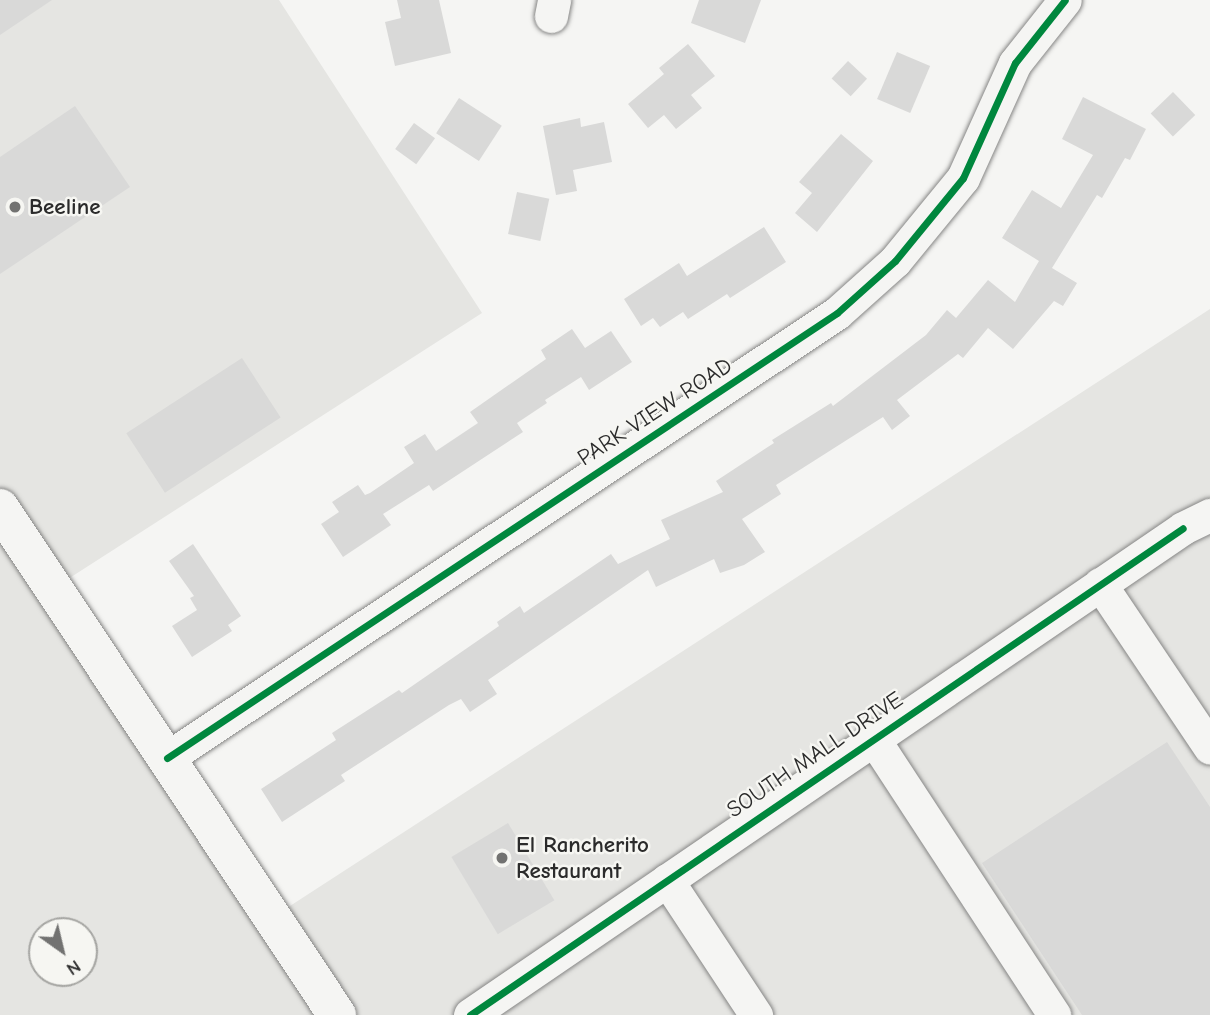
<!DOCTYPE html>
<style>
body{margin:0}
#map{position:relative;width:1210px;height:1015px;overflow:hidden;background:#f5f5f3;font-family:"Comic Neue",sans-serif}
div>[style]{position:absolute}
.built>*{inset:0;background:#e5e5e2}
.building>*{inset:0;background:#d9d9d8;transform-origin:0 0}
.roads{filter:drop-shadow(0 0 2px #868685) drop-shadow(0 0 2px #868685)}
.minor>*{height:33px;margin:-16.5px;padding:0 16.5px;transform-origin:16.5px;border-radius:16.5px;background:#f5f5f3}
.major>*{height:38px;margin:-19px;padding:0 19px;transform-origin:19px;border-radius:19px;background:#f5f5f3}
.cycleway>*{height:7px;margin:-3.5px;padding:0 3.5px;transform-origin:3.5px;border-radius:3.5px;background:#00873e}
.dots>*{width:19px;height:19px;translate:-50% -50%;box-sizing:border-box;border:4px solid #f6f6f2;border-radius:50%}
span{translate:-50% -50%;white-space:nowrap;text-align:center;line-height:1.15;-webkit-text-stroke:5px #f6f6f2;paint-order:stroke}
.poi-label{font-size:23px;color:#2b2b2b;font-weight:700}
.left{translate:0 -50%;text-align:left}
.street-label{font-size:23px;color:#2b2b2b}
.north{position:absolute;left:28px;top:917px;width:70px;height:70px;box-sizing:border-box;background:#f6f6f2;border:2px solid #a5a5a2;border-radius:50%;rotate:146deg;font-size:19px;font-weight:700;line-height:28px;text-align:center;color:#2b2b2b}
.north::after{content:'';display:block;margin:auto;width:24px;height:32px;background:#727271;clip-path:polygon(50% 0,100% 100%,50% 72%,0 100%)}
</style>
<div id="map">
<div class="built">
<i style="clip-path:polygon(evenodd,0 0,279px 0,482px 313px,54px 588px,273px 917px,1210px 309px,1210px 1015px,0 1015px,0 0,42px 931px,84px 931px,84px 973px,42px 973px,42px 931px)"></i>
</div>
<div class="building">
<i style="clip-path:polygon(0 0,52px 0,0 35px)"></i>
<i style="clip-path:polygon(397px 0,439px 0,451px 53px,395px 66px,385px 22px,401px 18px)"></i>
<i style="clip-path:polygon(699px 0,761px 0,745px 43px,691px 23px)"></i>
<i style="clip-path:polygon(688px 44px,715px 76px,691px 95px,702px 108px,676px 129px,664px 115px,648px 128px,628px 104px,664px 74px,659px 68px)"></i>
<i style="left:897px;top:52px;width:36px;height:51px;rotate:23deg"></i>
<i style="left:848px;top:61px;width:26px;height:24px;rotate:43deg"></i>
<i style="left:1173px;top:92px;width:32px;height:31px;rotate:46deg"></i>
<i style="clip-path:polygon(1083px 97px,1146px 129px,1130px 160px,1125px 158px,1102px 198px,1097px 195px,1052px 268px,1077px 283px,1063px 306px,1054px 301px,1013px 349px,988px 328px,963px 358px,958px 354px,897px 400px,910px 416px,892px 430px,883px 417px,776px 485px,781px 494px,742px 519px,765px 552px,744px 565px,720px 573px,714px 559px,656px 587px,648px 570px,488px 680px,497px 694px,470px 712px,461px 699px,449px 705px,341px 775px,345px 781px,282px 822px,261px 789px,336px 740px,332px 733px,399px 690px,402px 693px,499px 626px,497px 622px,520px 606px,524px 613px,611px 554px,618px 564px,670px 539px,661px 520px,723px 492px,716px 481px,774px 443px,772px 440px,831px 403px,833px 406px,926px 335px,947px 310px,956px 318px,988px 280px,1015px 302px,1039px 261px,1002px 238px,1032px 190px,1061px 208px,1093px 155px,1062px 139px)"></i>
<i style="left:459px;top:98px;width:51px;height:42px;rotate:33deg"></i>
<i style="clip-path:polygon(75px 106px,130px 187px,0 274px,0 157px)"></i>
<i style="clip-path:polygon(580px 118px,581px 127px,604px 122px,612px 162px,573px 170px,577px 191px,556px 195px,543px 126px)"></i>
<i style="left:414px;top:123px;width:26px;height:32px;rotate:36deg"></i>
<i style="clip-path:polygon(841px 134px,873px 161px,817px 232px,795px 213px,812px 193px,799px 182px)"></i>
<i style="left:517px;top:192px;width:33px;height:43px;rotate:12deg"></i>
<i style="clip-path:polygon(764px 227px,786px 262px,730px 298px,727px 294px,688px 319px,683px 312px,660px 327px,653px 318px,641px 326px,624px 299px,679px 263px,687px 276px)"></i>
<i style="clip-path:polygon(572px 329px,585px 348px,611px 331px,632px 362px,589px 390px,581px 377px,545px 400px,547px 403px,517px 423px,523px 432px,433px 491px,429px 485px,383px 514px,391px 525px,343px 557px,321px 524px,339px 512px,332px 502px,358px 485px,365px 495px,370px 493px,414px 463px,404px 447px,425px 434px,436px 451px,478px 423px,470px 412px,546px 359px,541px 350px)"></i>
<i style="left:242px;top:358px;width:71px;height:138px;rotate:57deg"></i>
<i style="clip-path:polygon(193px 544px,241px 616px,228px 625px,232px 631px,192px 657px,172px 626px,197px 610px,190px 598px,194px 596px,169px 561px)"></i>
<i style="clip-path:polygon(1167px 742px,1210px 807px,1210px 1015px,1082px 1015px,982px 863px)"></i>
<i style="left:508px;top:823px;width:90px;height:66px;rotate:59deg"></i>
</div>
<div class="roads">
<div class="minor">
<i style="left:551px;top:16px;width:16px;rotate:-79deg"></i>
<i style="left:1100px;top:584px;width:197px;rotate:56.1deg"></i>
<i style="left:873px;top:738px;width:331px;rotate:56.8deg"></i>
<i style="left:167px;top:758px;width:804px;rotate:-33.59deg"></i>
<i style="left:837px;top:313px;width:78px;rotate:-41.9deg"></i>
<i style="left:895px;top:261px;width:107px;rotate:-50.7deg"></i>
<i style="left:963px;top:178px;width:126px;rotate:-65.7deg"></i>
<i style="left:1015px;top:63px;width:80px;rotate:-51.6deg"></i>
<i style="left:667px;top:880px;width:162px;rotate:56.6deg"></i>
<i style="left:470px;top:1015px;width:863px;rotate:-34.33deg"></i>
<i style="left:1183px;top:528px;width:30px;rotate:-26deg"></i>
</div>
<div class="major">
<i style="left:0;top:508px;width:609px;rotate:56.39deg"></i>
</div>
</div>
<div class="cycleway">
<i style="left:167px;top:758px;width:804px;rotate:-33.59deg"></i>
<i style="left:837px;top:313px;width:78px;rotate:-41.9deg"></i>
<i style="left:895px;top:261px;width:107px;rotate:-50.7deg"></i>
<i style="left:963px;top:178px;width:126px;rotate:-65.7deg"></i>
<i style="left:1015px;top:63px;width:80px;rotate:-51.6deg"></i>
<i style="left:470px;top:1015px;width:863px;rotate:-34.33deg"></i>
</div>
<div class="dots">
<i style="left:15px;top:207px;background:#727271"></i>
<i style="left:502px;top:858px;background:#727271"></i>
</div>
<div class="poi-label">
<span class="left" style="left:29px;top:207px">Beeline</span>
<span class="left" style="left:516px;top:858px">El Rancherito<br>Restaurant</span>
</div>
<div class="street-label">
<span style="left:655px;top:412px;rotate:-33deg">PARK VIEW ROAD</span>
<span style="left:815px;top:755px;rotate:-34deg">SOUTH MALL DRIVE</span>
</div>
<div class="north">N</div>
</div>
